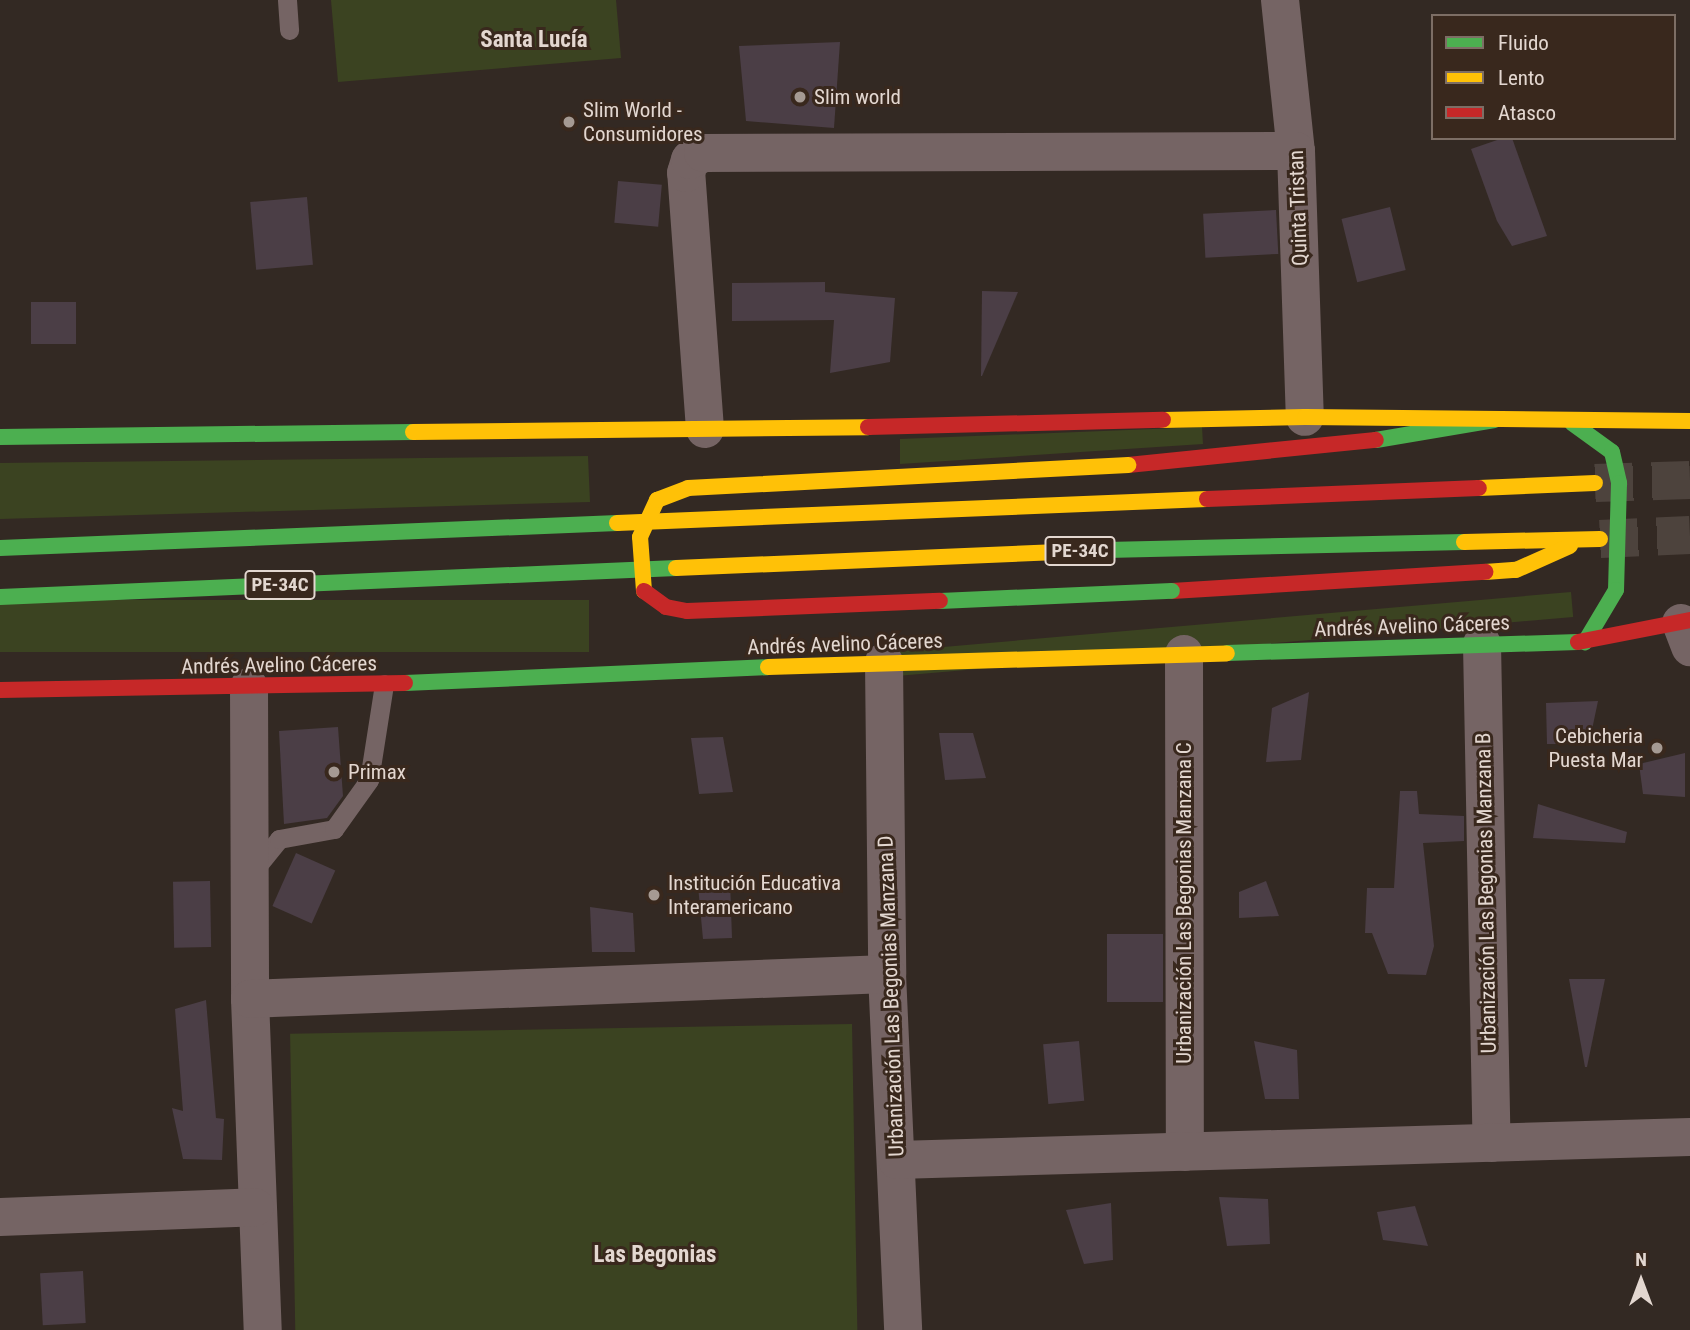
<!DOCTYPE html>
<meta charset="utf-8">
<style>
body{margin:0}
#map{position:relative;width:1690px;height:1330px;overflow:hidden;background:#332923;font-family:"Roboto Condensed",sans-serif}
div>[style]{position:absolute}
.green>*{inset:0;background:#3b4321;transform-origin:0 0}
.building>*{inset:0;background:#4b3e46;transform-origin:0 0}
.highway-tunnel>*{height:38px;margin-top:-19px;transform-origin:0;background:repeating-linear-gradient(90deg,#4d433d 0 38px,transparent 0 57px)}
.lane>*{height:19px;margin:-9.5px;padding:0 9.5px;transform-origin:9.5px;border-radius:9.5px;background:#756464}
.street>*{height:38px;margin:-19px;padding:0 19px;transform-origin:19px;border-radius:19px;background:#756464}
.fast>*{height:16px;margin:-8px;padding:0 8px;transform-origin:8px;border-radius:8px;background:#4caf50}
.slow>*{height:16px;margin:-8px;padding:0 8px;transform-origin:8px;border-radius:8px;background:#ffc107}
.jam>*{height:16px;margin:-8px;padding:0 8px;transform-origin:8px;border-radius:8px;background:#c62828}
.fast-bridge>*{height:16px;margin:-8px;padding:0 8px;transform-origin:8px;border-radius:8px;background:#4caf50}
.slow-bridge>*{height:16px;margin:-8px;padding:0 8px;transform-origin:8px;border-radius:8px;background:#ffc107}
.jam-bridge>*{height:16px;margin:-8px;padding:0 8px;transform-origin:8px;border-radius:8px;background:#c62828}
.dots>*{width:19px;height:19px;translate:-50% -50%;box-sizing:border-box;border:4px solid #39281d;border-radius:50%}
span{translate:-50% -50%;white-space:nowrap;text-align:center;line-height:1.15;-webkit-text-stroke:6px #39281d;paint-order:stroke}
.shield-label span{padding:2px 5px;background:#39281d;border:2px solid;border-radius:5px;-webkit-text-stroke-width:0}
.shield-label{font-size:19px;color:#e3d7d0;font-weight:700}
.poi-label{font-size:21px;color:#e3d7d0}
.left{translate:0 -50%;text-align:left}
.right{translate:-100% -50%;text-align:right}
.street-label{font-size:21px;color:#e3d7d0}
.neighbourhood-label{font-size:23px;color:#e3d7d0;font-weight:700}
.legend{position:absolute;left:1431px;top:14px;width:245px;height:126px;box-sizing:border-box;background:#39281d;border:2px solid #7d6e65;margin:0;padding:9px 12px;list-style:none;font-size:21px;color:#e3d7d0}
.legend li{display:flex;align-items:center;gap:14px;height:35px}
.legend b{width:35px;border:2px solid #7d6e65}
.north{position:absolute;left:1606px;top:1246px;width:70px;height:70px;-webkit-text-stroke:5px #39281d;paint-order:stroke;rotate:0deg;font-size:19px;font-weight:700;line-height:28px;text-align:center;color:#e3d7d0}
.north::after{content:'';display:block;margin:auto;width:24px;height:32px;background:#e3d7d0;clip-path:polygon(50% 0,100% 100%,50% 72%,0 100%)}
</style>
<div id="map">
<div class="green">
<i style="clip-path:polygon(331px 0,616px 0,621px 58px,338px 82px)"></i>
<i style="clip-path:polygon(1202px 427px,1203px 444px,900px 464px,900px 439px)"></i>
<i style="clip-path:polygon(588px 456px,590px 502px,0 519px,0 463px)"></i>
<i style="left:1571px;top:592px;width:25px;height:705px;rotate:85deg"></i>
<i style="left:589px;top:600px;width:52px;height:589px;rotate:90deg"></i>
<i style="left:852px;top:1024px;width:306px;height:562px;rotate:89deg"></i>
</div>
<div class="building">
<i style="clip-path:polygon(840px 42px,834px 128px,746px 121px,739px 46px)"></i>
<i style="clip-path:polygon(1503px 138px,1512px 138px,1547px 236px,1512px 246px,1497px 221px,1471px 149px)"></i>
<i style="left:618px;top:181px;width:44px;height:42px;rotate:5deg"></i>
<i style="left:307px;top:197px;width:68px;height:57px;rotate:85deg"></i>
<i style="left:1390px;top:207px;width:65px;height:50px;rotate:76deg"></i>
<i style="left:1276px;top:210px;width:44px;height:73px;rotate:87deg"></i>
<i style="clip-path:polygon(825px 282px,825px 292px,895px 298px,890px 362px,830px 373px,834px 320px,732px 321px,732px 283px)"></i>
<i style="clip-path:polygon(982px 291px,1018px 292px,982px 376px,981px 376px)"></i>
<i style="left:31px;top:302px;width:45px;height:42px"></i>
<i style="clip-path:polygon(1309px 692px,1301px 760px,1266px 762px,1272px 708px)"></i>
<i style="clip-path:polygon(1598px 701px,1589px 744px,1547px 744px,1546px 703px)"></i>
<i style="clip-path:polygon(338px 727px,343px 796px,327px 818px,284px 824px,279px 731px)"></i>
<i style="clip-path:polygon(939px 733px,973px 733px,986px 778px,945px 780px)"></i>
<i style="clip-path:polygon(723px 737px,733px 792px,699px 794px,691px 738px)"></i>
<i style="clip-path:polygon(1685px 753px,1685px 797px,1643px 794px,1639px 764px)"></i>
<i style="clip-path:polygon(1400px 791px,1417px 791px,1419px 814px,1464px 816px,1464px 841px,1423px 843px,1434px 946px,1426px 975px,1388px 974px,1372px 933px,1365px 933px,1367px 888px,1394px 888px)"></i>
<i style="clip-path:polygon(1538px 804px,1627px 832px,1625px 843px,1533px 838px)"></i>
<i style="left:296px;top:853px;width:43px;height:58px;rotate:24deg"></i>
<i style="left:210px;top:881px;width:66px;height:37px;rotate:89deg"></i>
<i style="clip-path:polygon(730px 881px,732px 938px,703px 939px,698px 886px)"></i>
<i style="clip-path:polygon(1266px 881px,1279px 916px,1239px 918px,1239px 892px)"></i>
<i style="clip-path:polygon(590px 907px,633px 913px,635px 952px,592px 952px)"></i>
<i style="left:1163px;top:934px;width:68px;height:56px;rotate:90deg"></i>
<i style="clip-path:polygon(1569px 979px,1605px 979px,1587px 1067px,1585px 1067px)"></i>
<i style="clip-path:polygon(206px 1000px,216px 1118px,224px 1119px,222px 1160px,183px 1159px,172px 1108px,183px 1111px,175px 1009px)"></i>
<i style="left:1079px;top:1041px;width:60px;height:36px;rotate:85deg"></i>
<i style="clip-path:polygon(1254px 1041px,1297px 1050px,1299px 1099px,1265px 1099px)"></i>
<i style="clip-path:polygon(1219px 1197px,1268px 1199px,1270px 1244px,1227px 1246px)"></i>
<i style="clip-path:polygon(1111px 1203px,1113px 1260px,1084px 1264px,1066px 1210px)"></i>
<i style="clip-path:polygon(1415px 1206px,1428px 1246px,1383px 1240px,1377px 1212px)"></i>
<i style="left:83px;top:1271px;width:52px;height:43px;rotate:87deg"></i>
</div>
<div class="highway-tunnel">
<i style="left:1595px;top:483px;width:95px;rotate:-1.8deg"></i>
<i style="left:1600px;top:539px;width:90px;rotate:-2.5deg"></i>
</div>
<div class="lane">
<i style="left:287px;top:0;width:30px;rotate:86deg"></i>
<i style="left:254px;top:870px;width:40px;rotate:-51deg"></i>
<i style="left:279px;top:839px;width:56px;rotate:-10.3deg"></i>
<i style="left:334px;top:829px;width:60px;rotate:-54.5deg"></i>
<i style="left:369px;top:780px;width:97px;rotate:-81.1deg"></i>
</div>
<div class="street">
<i style="left:1280px;top:0;width:152px;rotate:84deg"></i>
<i style="left:1296px;top:151px;width:266px;rotate:88.1deg"></i>
<i style="left:705px;top:429px;width:257px;rotate:-94.2deg"></i>
<i style="left:686px;top:173px;width:14px;rotate:-73deg"></i>
<i style="left:690px;top:160px;width:15px;rotate:-28deg"></i>
<i style="left:703px;top:153px;width:593px;rotate:-0.19deg"></i>
<i style="left:1681px;top:623px;width:26px;rotate:69deg"></i>
<i style="left:1482px;top:644px;width:499px;rotate:88.9deg"></i>
<i style="left:1184px;top:654px;width:498px;rotate:89.9deg"></i>
<i style="left:884px;top:662px;width:312px;rotate:89.4deg"></i>
<i style="left:887px;top:974px;width:356px;rotate:87.4deg"></i>
<i style="left:249px;top:687px;width:312px;rotate:89.8deg"></i>
<i style="left:250px;top:999px;width:331px;rotate:87.8deg"></i>
<i style="left:250px;top:999px;width:637px;rotate:-2.25deg"></i>
<i style="left:897px;top:1160px;width:793px;rotate:-1.66deg"></i>
<i style="left:0;top:1217px;width:255px;rotate:-2.2deg"></i>
</div>
<div class="fast">
<i style="left:1572px;top:423px;width:49px;rotate:35.9deg"></i>
<i style="left:1612px;top:452px;width:32px;rotate:77deg"></i>
<i style="left:1619px;top:483px;width:107px;rotate:91.6deg"></i>
<i style="left:1616px;top:590px;width:61px;rotate:120.8deg"></i>
<i style="left:0;top:437px;width:413px;rotate:-0.7deg"></i>
<i style="left:1376px;top:440px;width:120px;rotate:-9.6deg"></i>
<i style="left:0;top:548px;width:618px;rotate:-2.32deg"></i>
<i style="left:1106px;top:550px;width:358px;rotate:-1.3deg"></i>
<i style="left:0;top:597px;width:677px;rotate:-2.46deg"></i>
<i style="left:1227px;top:653px;width:351px;rotate:-1.8deg"></i>
<i style="left:405px;top:683px;width:363px;rotate:-2.5deg"></i>
</div>
<div class="slow">
<i style="left:1163px;top:420px;width:142px;rotate:-1.2deg"></i>
<i style="left:1305px;top:417px;width:385px;rotate:0.6deg"></i>
<i style="left:413px;top:432px;width:455px;rotate:-0.6deg"></i>
<i style="left:1479px;top:488px;width:116px;rotate:-2.5deg"></i>
<i style="left:617px;top:523px;width:590px;rotate:-2.33deg"></i>
<i style="left:1464px;top:542px;width:136px;rotate:-1.3deg"></i>
<i style="left:676px;top:568px;width:430px;rotate:-2.4deg"></i>
<i style="left:1485px;top:572px;width:31px;rotate:-4deg"></i>
<i style="left:1516px;top:570px;width:59px;rotate:-24deg"></i>
<i style="left:768px;top:667px;width:459px;rotate:-1.7deg"></i>
</div>
<div class="jam">
<i style="left:868px;top:427px;width:295px;rotate:-1.4deg"></i>
<i style="left:1128px;top:465px;width:249px;rotate:-5.8deg"></i>
<i style="left:1207px;top:499px;width:272px;rotate:-2.3deg"></i>
<i style="left:1172px;top:591px;width:314px;rotate:-3.5deg"></i>
<i style="left:1578px;top:642px;width:114px;rotate:-11.1deg"></i>
<i style="left:0;top:690px;width:405px;rotate:-1deg"></i>
</div>
<div class="fast-bridge">
<i style="left:940px;top:601px;width:232px;rotate:-2.5deg"></i>
</div>
<div class="slow-bridge">
<i style="left:644px;top:591px;width:54px;rotate:-94.2deg"></i>
<i style="left:640px;top:537px;width:41px;rotate:-65.3deg"></i>
<i style="left:657px;top:500px;width:33px;rotate:-21deg"></i>
<i style="left:688px;top:488px;width:441px;rotate:-3deg"></i>
</div>
<div class="jam-bridge">
<i style="left:644px;top:591px;width:27px;rotate:36deg"></i>
<i style="left:666px;top:607px;width:21px;rotate:11deg"></i>
<i style="left:687px;top:611px;width:253px;rotate:-2.3deg"></i>
</div>
<div class="dots">
<i style="left:800px;top:97px;background:#a59a93"></i>
<i style="left:569px;top:122px;background:#a59a93"></i>
<i style="left:1657px;top:748px;background:#a59a93"></i>
<i style="left:334px;top:772px;background:#a59a93"></i>
<i style="left:654px;top:895px;background:#a59a93"></i>
</div>
<div class="shield-label">
<span style="left:1080px;top:551px">PE-34C</span>
<span style="left:280px;top:585px">PE-34C</span>
</div>
<div class="poi-label">
<span class="left" style="left:814px;top:97px">Slim world</span>
<span class="left" style="left:583px;top:122px">Slim World -<br>Consumidores</span>
<span class="right" style="left:1643px;top:748px">Cebicheria<br>Puesta Mar</span>
<span class="left" style="left:348px;top:772px">Primax</span>
<span class="left" style="left:668px;top:895px">Institución Educativa<br>Interamericano</span>
</div>
<div class="street-label">
<span style="left:1298px;top:208px;rotate:-92deg">Quinta Tristan</span>
<span style="left:1412px;top:626px;rotate:-2deg">Andrés Avelino Cáceres</span>
<span style="left:845px;top:644px;rotate:-2deg">Andrés Avelino Cáceres</span>
<span style="left:279px;top:665px;rotate:-1deg">Andrés Avelino Cáceres</span>
<span style="left:1486px;top:893px;rotate:-91deg">Urbanización Las Begonias Manzana B</span>
<span style="left:1184px;top:903px;rotate:-90deg">Urbanización Las Begonias Manzana C</span>
<span style="left:891px;top:996px;rotate:-92deg">Urbanización Las Begonias Manzana D</span>
</div>
<div class="neighbourhood-label">
<span style="left:534px;top:40px">Santa Lucía</span>
<span style="left:655px;top:1255px">Las Begonias</span>
</div>
<ul class="legend">
<li><b style="height:9px;background:#4caf50"></b>Fluido</li>
<li><b style="height:9px;background:#ffc107"></b>Lento</li>
<li><b style="height:9px;background:#c62828"></b>Atasco</li>
</ul>
<div class="north">N</div>
</div>
